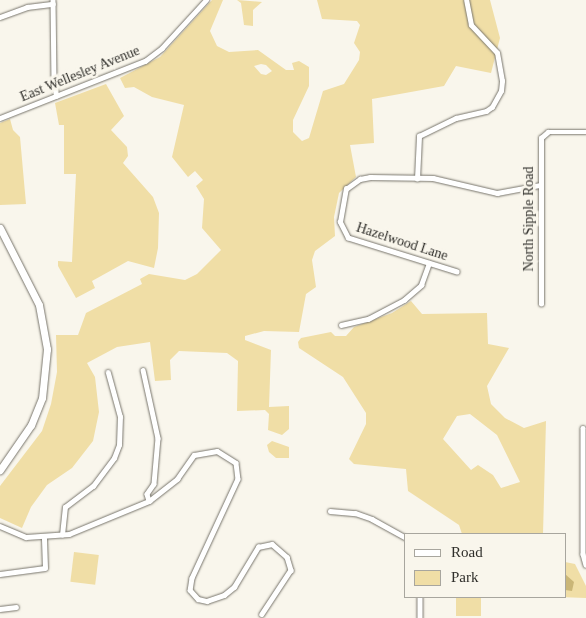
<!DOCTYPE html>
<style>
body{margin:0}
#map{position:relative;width:586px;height:618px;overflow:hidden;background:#f9f6ec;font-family:Georgia,serif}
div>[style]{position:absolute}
.green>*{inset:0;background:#f0dea6;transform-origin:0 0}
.water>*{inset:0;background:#cab677}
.roads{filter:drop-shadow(0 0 1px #78756c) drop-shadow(0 0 1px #78756c)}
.minor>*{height:4.5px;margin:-2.25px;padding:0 2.25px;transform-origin:2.25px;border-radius:2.25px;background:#fff}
.primary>*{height:7px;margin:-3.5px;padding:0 3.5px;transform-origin:3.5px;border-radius:3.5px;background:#fff}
span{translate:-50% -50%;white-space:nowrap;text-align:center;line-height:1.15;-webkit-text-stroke:5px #f9f6ec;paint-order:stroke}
.street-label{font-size:14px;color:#2f2e2a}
.legend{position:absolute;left:404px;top:533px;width:162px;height:65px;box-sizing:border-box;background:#f9f6ec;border:1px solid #a8a69e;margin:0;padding:6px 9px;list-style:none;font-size:15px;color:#2f2e2a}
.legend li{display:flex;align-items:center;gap:10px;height:25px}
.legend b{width:25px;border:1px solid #a8a69e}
</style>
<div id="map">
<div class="green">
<i style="clip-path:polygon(evenodd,212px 0,223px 0,210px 31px,217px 46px,229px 52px,258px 50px,286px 70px,294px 70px,292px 63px,299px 61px,309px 67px,309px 86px,293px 120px,293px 132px,302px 141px,309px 138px,323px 91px,344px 84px,359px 60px,360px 52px,354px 43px,360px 25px,357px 21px,322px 19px,317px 0,490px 0,500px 38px,491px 73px,456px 66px,444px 86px,372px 99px,374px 143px,350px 145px,356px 177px,339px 193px,334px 217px,335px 236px,315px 251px,312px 260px,316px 287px,306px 294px,299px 332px,264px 331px,245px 336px,245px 340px,271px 350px,269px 407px,289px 406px,289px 429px,282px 435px,268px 430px,269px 414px,265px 410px,237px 411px,238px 361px,227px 353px,179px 351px,170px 360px,171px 380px,155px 381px,150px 342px,117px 347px,87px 363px,95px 377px,99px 412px,93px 441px,72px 468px,47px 485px,31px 507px,22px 528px,0 518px,0 486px,42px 431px,51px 404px,57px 372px,56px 335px,78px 335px,86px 313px,142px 284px,140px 279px,149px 274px,185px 280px,197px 274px,221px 250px,202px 228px,204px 199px,196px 186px,203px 180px,195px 171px,188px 177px,172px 157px,184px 105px,152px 97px,134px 87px,125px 88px,120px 78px,160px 57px,212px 0,261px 64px,266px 65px,272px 71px,266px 75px,261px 74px,254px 66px,261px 64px)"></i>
<i style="clip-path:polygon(237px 0,262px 2px,253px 10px,253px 26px,244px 25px,241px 3px)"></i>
<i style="clip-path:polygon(106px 84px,124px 116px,111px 130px,127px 147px,128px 156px,123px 163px,153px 197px,159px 213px,158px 248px,154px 268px,128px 261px,92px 281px,95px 288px,76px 298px,58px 266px,58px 261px,72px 262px,76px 174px,64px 174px,64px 125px,59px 125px,55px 103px)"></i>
<i style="clip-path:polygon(10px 119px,13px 130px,20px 137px,26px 204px,0 205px,0 123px)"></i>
<i style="clip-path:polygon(evenodd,411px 301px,422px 314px,487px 313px,488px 344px,509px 348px,487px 386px,491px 404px,505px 418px,524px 428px,546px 421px,543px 534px,462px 534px,459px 525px,408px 491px,406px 469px,354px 464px,349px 459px,366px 424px,366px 413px,343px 377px,299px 348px,298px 342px,301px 338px,331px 332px,335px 336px,346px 336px,354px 327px,392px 313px,411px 301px,470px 414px,497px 435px,520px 482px,501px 488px,493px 475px,478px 465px,471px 470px,443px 439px,457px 416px,470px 414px)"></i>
<i style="clip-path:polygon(272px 441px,289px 447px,289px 458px,276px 458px,269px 452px,267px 445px)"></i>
<i style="left:74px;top:552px;width:25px;height:30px;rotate:7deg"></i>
<i style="clip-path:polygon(565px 562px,575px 564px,586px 586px,586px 598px,558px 597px,565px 597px,566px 591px)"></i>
<i style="left:456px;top:597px;width:25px;height:19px"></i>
</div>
<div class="water">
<i style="clip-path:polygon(565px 574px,574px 582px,572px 591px,565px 590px)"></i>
</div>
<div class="roads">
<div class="minor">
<i style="left:53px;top:0;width:85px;rotate:89.3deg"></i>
<i style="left:54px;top:85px;width:11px;rotate:75deg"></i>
<i style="left:0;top:17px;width:29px;rotate:-20deg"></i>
<i style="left:27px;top:7px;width:26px;rotate:-7deg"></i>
<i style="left:0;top:118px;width:156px;rotate:-21.5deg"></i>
<i style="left:145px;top:61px;width:21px;rotate:-37deg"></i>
<i style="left:162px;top:48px;width:65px;rotate:-47.5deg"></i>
<i style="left:417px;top:179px;width:43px;rotate:-87.3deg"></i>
<i style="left:419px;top:136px;width:41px;rotate:-25.9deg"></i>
<i style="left:456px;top:118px;width:31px;rotate:-13deg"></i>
<i style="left:486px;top:111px;width:7px;rotate:-34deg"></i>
<i style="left:492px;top:107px;width:18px;rotate:-61deg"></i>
<i style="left:501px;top:91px;width:10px;rotate:-84deg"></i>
<i style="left:502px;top:81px;width:28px;rotate:-100deg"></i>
<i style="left:497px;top:53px;width:38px;rotate:-133deg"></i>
<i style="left:471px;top:25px;width:25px;rotate:-101deg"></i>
<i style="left:457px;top:272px;width:114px;rotate:-162.7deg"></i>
<i style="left:348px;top:238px;width:18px;rotate:-117deg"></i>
<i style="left:340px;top:222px;width:34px;rotate:-80deg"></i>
<i style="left:346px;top:189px;width:17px;rotate:-36deg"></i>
<i style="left:360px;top:179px;width:10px;rotate:-11deg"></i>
<i style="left:370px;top:177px;width:63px;rotate:0.9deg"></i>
<i style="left:433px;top:178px;width:66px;rotate:13.2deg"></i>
<i style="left:497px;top:193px;width:44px;rotate:-10.5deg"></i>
<i style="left:541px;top:304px;width:166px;rotate:-90deg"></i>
<i style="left:541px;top:138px;width:9px;rotate:-41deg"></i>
<i style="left:548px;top:132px;width:38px"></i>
<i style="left:341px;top:325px;width:28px;rotate:-13deg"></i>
<i style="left:368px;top:319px;width:41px;rotate:-27.8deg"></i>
<i style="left:404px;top:300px;width:23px;rotate:-41deg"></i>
<i style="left:421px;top:285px;width:23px;rotate:-70deg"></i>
<i style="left:143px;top:370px;width:70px;rotate:77.6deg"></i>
<i style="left:158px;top:438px;width:46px;rotate:95deg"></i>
<i style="left:154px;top:484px;width:12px;rotate:125deg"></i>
<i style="left:147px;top:494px;width:7px;rotate:74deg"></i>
<i style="left:583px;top:428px;width:126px;rotate:90deg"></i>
<i style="left:583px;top:554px;width:11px;rotate:75deg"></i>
<i style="left:330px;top:511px;width:25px;rotate:5deg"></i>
<i style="left:355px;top:513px;width:18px;rotate:19deg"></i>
<i style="left:372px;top:519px;width:38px;rotate:29deg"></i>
<i style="left:0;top:526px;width:28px;rotate:23deg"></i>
<i style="left:26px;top:537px;width:43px;rotate:-4deg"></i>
<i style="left:69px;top:534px;width:87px;rotate:-22.4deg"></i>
<i style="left:149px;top:501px;width:36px;rotate:-38deg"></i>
<i style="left:177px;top:479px;width:29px;rotate:-55deg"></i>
<i style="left:194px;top:455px;width:23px;rotate:-10deg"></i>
<i style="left:217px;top:451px;width:22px;rotate:32deg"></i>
<i style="left:236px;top:463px;width:16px;rotate:83deg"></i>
<i style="left:238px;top:479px;width:109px;rotate:114.9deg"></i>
<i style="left:192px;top:578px;width:12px;rotate:99deg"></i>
<i style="left:190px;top:590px;width:12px;rotate:48deg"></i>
<i style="left:198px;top:599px;width:9px;rotate:13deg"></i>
<i style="left:207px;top:601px;width:18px;rotate:-19deg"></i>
<i style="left:224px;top:595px;width:13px;rotate:-39deg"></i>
<i style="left:234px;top:587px;width:47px;rotate:-59deg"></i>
<i style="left:258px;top:547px;width:14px;rotate:-12deg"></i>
<i style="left:272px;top:544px;width:20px;rotate:41deg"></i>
<i style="left:287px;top:557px;width:14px;rotate:73deg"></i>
<i style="left:291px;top:570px;width:53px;rotate:123.4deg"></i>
<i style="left:62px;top:535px;width:28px;rotate:-84deg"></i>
<i style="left:65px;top:507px;width:35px;rotate:-37deg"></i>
<i style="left:93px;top:486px;width:35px;rotate:-53deg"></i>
<i style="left:114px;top:458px;width:14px;rotate:-69deg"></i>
<i style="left:119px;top:445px;width:28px;rotate:-88deg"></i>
<i style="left:120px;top:417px;width:46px;rotate:-105.3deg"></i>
<i style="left:0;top:574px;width:45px;rotate:-7.6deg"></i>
<i style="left:45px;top:568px;width:30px;rotate:-92deg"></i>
<i style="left:420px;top:597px;width:21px;rotate:90deg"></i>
<i style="left:0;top:609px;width:16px;rotate:-7deg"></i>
</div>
<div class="primary">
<i style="left:0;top:228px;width:86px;rotate:63.1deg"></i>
<i style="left:39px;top:305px;width:45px;rotate:79.7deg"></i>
<i style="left:47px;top:349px;width:49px;rotate:95.8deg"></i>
<i style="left:42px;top:398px;width:29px;rotate:112deg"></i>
<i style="left:31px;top:425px;width:55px;rotate:124.6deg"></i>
</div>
</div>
<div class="street-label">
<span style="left:80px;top:74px;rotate:-22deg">East Wellesley Avenue</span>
<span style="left:529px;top:219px;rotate:-90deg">North Sipple Road</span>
<span style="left:402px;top:242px;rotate:18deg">Hazelwood Lane</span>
</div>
<ul class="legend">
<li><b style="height:6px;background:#fff"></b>Road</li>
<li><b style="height:14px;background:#f0dea6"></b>Park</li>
</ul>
</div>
